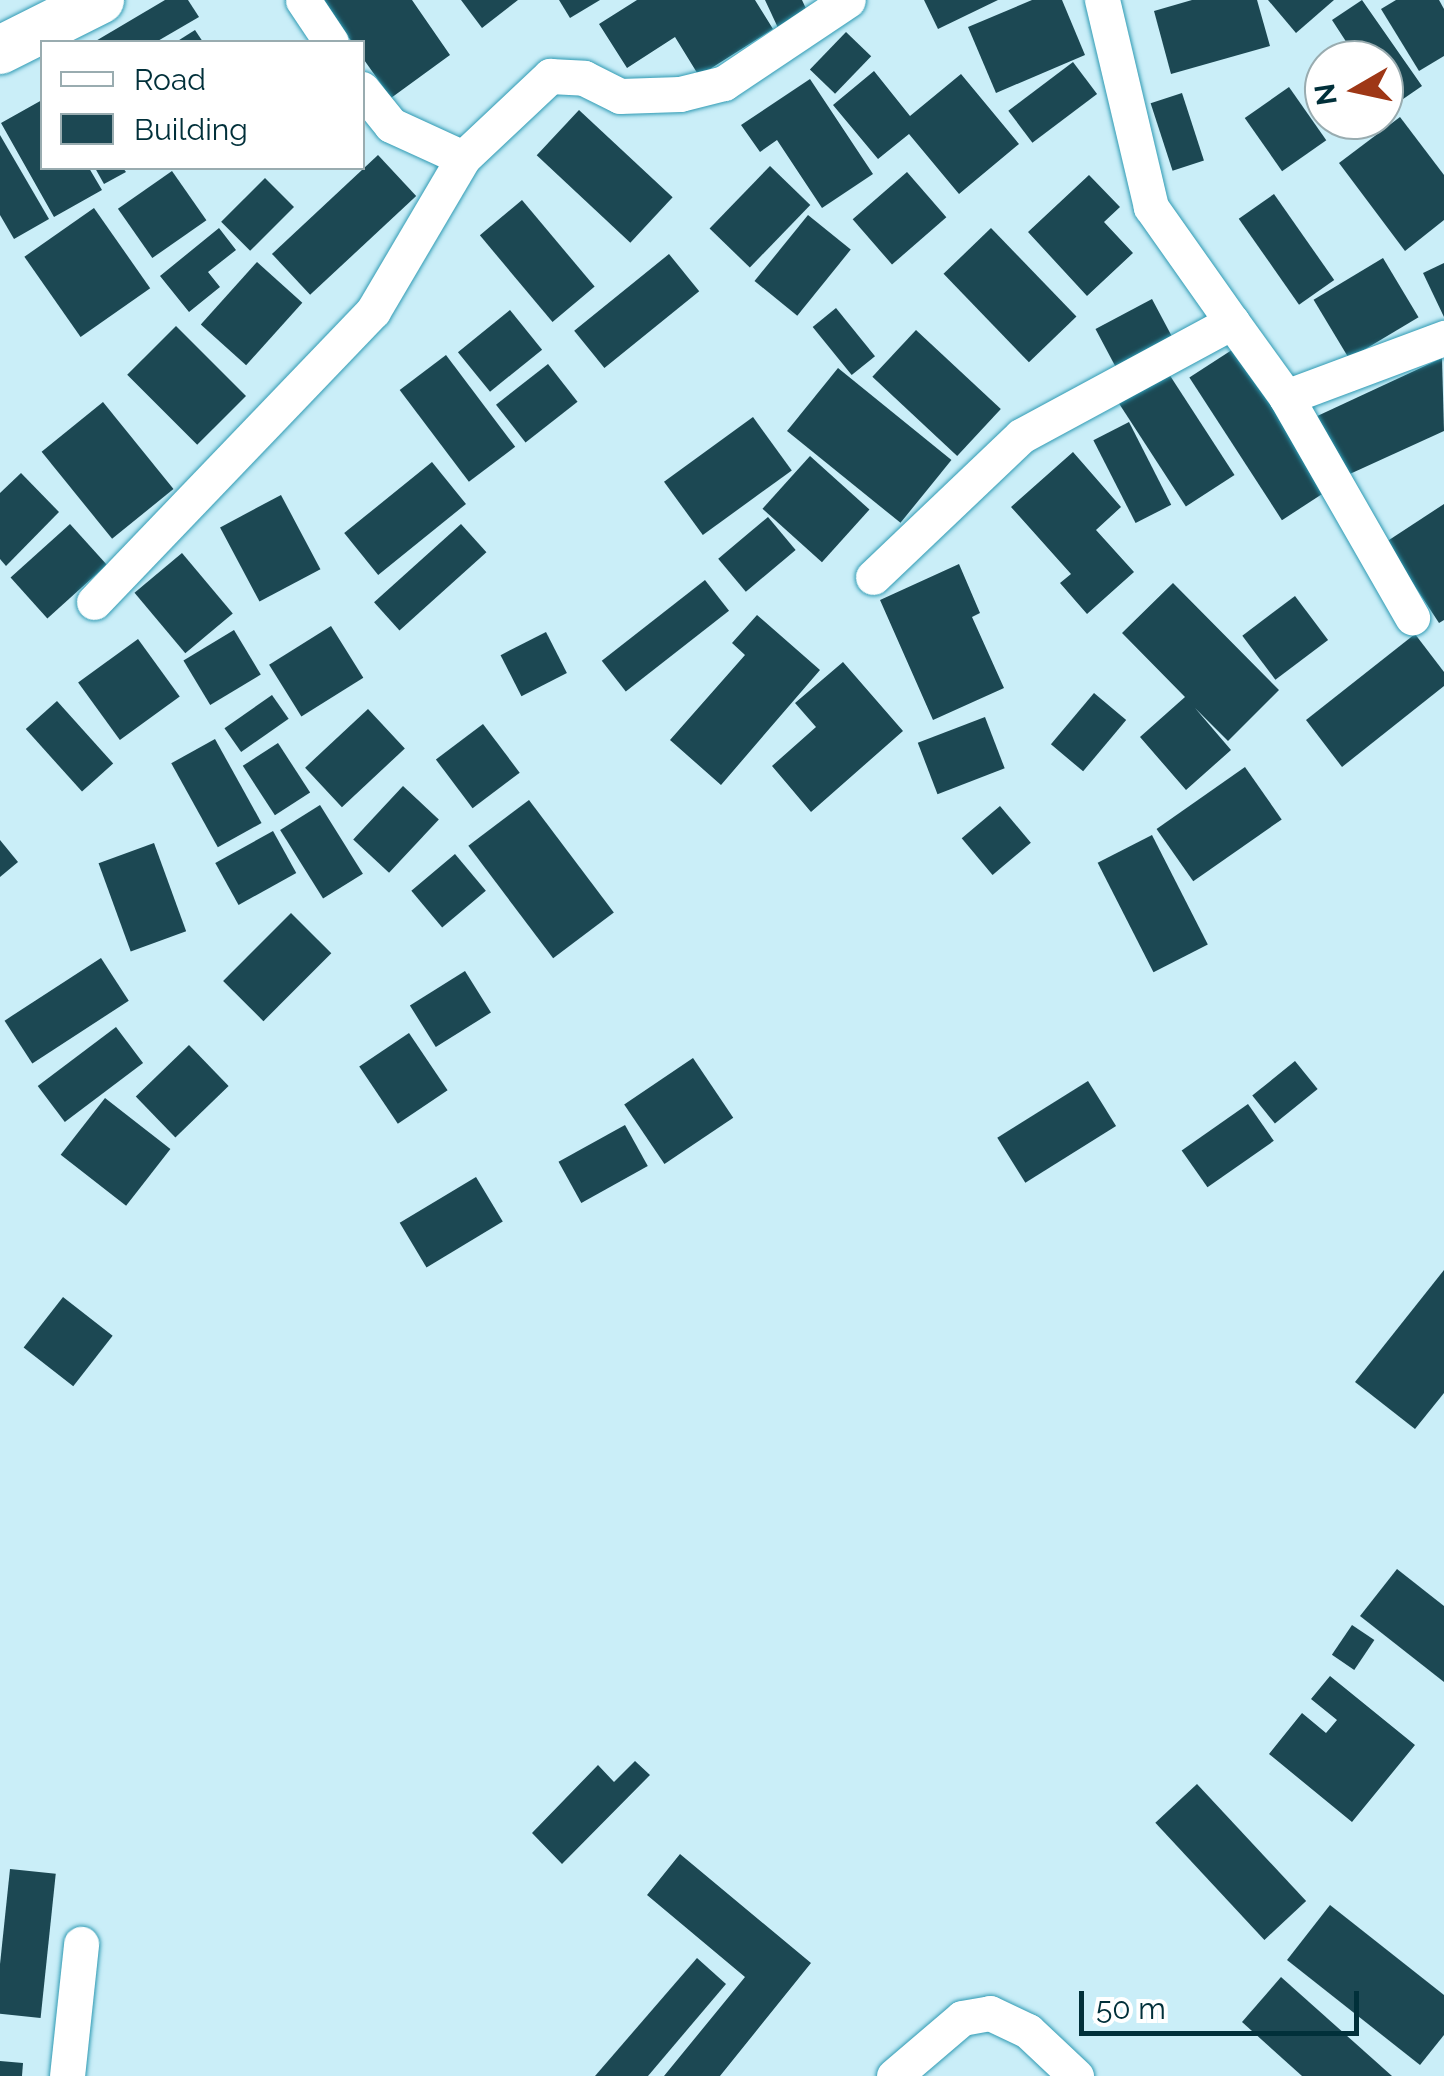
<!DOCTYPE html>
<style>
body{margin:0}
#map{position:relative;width:1444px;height:2076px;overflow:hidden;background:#caeef8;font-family:Raleway,sans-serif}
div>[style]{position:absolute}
.building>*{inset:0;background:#1c4853;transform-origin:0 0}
.roads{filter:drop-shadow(0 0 2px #2f9ab3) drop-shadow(0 0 2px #2f9ab3)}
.street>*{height:35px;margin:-17.5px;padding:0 17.5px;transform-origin:17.5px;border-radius:17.5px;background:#fff}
.secondary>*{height:48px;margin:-24px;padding:0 24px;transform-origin:24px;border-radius:24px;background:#fff}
span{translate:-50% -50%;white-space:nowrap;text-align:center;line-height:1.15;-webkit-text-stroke:10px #fff;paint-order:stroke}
.legend{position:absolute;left:40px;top:40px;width:325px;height:130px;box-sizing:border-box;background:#fff;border:2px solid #99acb0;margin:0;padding:12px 18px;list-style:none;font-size:30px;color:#01303a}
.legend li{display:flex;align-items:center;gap:20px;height:50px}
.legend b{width:50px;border:2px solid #99acb0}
.north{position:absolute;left:1304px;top:40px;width:100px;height:100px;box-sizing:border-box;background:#fff;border:2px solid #99acb0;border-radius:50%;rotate:261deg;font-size:28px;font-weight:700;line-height:40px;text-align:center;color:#01303a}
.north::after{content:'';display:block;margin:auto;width:35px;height:45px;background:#9e3716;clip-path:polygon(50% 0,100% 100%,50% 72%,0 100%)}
.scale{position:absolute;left:1079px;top:1991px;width:280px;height:45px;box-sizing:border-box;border:5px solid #01303a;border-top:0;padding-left:12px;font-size:30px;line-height:35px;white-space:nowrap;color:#01303a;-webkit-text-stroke:8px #fff;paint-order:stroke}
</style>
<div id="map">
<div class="building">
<i style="clip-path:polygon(165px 0,188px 0,199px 17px,156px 42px,94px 42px)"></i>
<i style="clip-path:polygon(322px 0,412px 0,450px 55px,391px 98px,362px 57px,362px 42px,352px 42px)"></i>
<i style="clip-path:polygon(461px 0,518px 0,482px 28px)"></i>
<i style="clip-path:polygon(559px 0,600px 0,570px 18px)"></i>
<i style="clip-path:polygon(637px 0,755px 0,773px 29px,699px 76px,675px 37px,627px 68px,599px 24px)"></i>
<i style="clip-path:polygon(765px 0,802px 0,809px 15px,779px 30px)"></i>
<i style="clip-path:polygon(924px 0,998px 0,938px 29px)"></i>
<i style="clip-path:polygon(1032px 0,1062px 0,1085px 55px,996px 93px,968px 27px)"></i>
<i style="clip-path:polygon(1192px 0,1257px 0,1270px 46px,1171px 74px,1154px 11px)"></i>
<i style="clip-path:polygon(1268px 0,1334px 0,1296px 33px)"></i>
<i style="clip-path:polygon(1362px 0,1422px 86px,1390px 108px,1384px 60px,1358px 60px,1332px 20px)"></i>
<i style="clip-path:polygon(1396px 0,1439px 0,1444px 9px,1444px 56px,1419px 71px,1381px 9px)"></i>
<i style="clip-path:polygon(195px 30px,203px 42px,176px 42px)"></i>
<i style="left:846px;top:32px;width:35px;height:52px;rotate:44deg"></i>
<i style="left:1073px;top:62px;width:40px;height:81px;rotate:53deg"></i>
<i style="clip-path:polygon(874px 71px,910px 116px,961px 74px,1019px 144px,959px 194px,909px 134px,878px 159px,833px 105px)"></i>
<i style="clip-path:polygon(810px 79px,873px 174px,822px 208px,777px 140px,760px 152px,741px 125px)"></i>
<i style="left:1289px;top:87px;width:65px;height:54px;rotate:55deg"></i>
<i style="left:1182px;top:93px;width:71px;height:33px;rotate:72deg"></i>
<i style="clip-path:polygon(42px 100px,42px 168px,89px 168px,102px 190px,54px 217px,1px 123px)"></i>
<i style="left:579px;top:110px;width:128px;height:62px;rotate:43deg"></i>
<i style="clip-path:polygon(1400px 117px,1444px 175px,1444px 220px,1405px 251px,1339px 163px)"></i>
<i style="clip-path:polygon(0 135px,49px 219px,14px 239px,0 215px)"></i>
<i style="left:378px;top:155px;width:56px;height:145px;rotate:47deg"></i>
<i style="left:770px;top:166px;width:56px;height:87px;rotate:44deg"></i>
<i style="clip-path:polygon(95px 168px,123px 168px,126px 172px,104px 184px)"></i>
<i style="left:172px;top:171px;width:60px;height:66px;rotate:55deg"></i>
<i style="left:907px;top:172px;width:60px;height:72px;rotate:49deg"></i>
<i style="clip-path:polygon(1089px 175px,1120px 207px,1104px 222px,1133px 253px,1087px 296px,1028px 232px)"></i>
<i style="left:265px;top:178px;width:41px;height:62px;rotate:45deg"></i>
<i style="left:1274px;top:194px;width:105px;height:43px;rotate:55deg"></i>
<i style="left:522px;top:200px;width:113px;height:55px;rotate:50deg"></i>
<i style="left:94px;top:208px;width:98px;height:85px;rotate:55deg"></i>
<i style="left:808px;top:215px;width:55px;height:85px;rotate:39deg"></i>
<i style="clip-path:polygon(219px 228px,236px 250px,208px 272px,220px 287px,189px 312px,160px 276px)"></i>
<i style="left:991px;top:228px;width:123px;height:66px;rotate:46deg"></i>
<i style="left:669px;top:254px;width:48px;height:122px;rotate:51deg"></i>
<i style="left:1383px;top:258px;width:69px;height:81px;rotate:59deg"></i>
<i style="left:257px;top:262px;width:61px;height:84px;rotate:42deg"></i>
<i style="clip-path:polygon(1444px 263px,1444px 317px,1423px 273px)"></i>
<i style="left:1152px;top:299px;width:47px;height:64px;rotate:62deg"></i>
<i style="left:836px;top:308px;width:62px;height:30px;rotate:51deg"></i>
<i style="left:510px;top:310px;width:51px;height:67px;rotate:51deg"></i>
<i style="left:176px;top:326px;width:99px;height:69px;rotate:45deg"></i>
<i style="left:916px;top:330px;width:116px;height:64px;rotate:43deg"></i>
<i style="left:1238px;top:346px;width:170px;height:58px;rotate:57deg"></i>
<i style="left:446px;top:355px;width:115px;height:58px;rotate:53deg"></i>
<i style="clip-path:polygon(1442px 358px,1444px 431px,1341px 478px,1313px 418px)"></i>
<i style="left:548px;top:364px;width:48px;height:66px;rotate:52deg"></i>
<i style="left:838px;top:368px;width:146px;height:81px;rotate:39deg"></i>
<i style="left:1167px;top:371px;width:124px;height:58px;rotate:57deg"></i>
<i style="left:103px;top:402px;width:112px;height:79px;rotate:51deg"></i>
<i style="left:753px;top:417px;width:66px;height:110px;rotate:54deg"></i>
<i style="left:1129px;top:422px;width:93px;height:40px;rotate:63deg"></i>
<i style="clip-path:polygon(1073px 452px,1121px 507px,1096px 530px,1134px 572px,1087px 614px,1060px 583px,1071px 574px,1011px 507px)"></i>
<i style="left:810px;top:456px;width:80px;height:71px;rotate:42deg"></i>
<i style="left:432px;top:462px;width:54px;height:113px;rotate:51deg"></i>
<i style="clip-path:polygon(21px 473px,59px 512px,6px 566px,0 559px,0 493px)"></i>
<i style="left:281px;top:495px;width:84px;height:69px;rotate:62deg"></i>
<i style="clip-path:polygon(1444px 504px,1444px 620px,1439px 623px,1386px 542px)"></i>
<i style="left:768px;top:517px;width:43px;height:65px;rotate:50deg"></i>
<i style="left:70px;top:524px;width:55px;height:80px;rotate:48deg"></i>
<i style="left:461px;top:524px;width:38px;height:117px;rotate:48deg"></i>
<i style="left:182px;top:553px;width:79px;height:62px;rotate:50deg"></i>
<i style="clip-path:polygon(959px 564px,980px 613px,972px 617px,1004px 688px,933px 720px,880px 600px)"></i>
<i style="left:705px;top:580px;width:39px;height:131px;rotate:52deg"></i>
<i style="clip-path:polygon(1173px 583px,1279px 690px,1228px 741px,1195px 708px,1231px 750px,1186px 790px,1140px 737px,1185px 697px,1122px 633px)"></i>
<i style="left:1295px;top:596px;width:55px;height:66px;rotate:53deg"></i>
<i style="clip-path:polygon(757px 615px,820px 670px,721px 785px,670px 740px,745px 655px,732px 643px)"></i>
<i style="left:331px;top:626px;width:61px;height:73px;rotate:58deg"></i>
<i style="left:234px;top:630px;width:52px;height:59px;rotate:59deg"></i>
<i style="left:546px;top:632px;width:46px;height:51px;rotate:63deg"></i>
<i style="clip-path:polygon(1415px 634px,1444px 672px,1444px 686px,1342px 767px,1306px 720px)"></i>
<i style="left:138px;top:639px;width:71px;height:74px;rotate:54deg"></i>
<i style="clip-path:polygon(843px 662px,903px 731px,811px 812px,772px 766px,816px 727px,795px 703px)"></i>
<i style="left:1094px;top:693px;width:42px;height:67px;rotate:40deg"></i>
<i style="left:272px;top:695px;width:29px;height:58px;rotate:55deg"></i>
<i style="left:57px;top:701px;width:84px;height:42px;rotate:48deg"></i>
<i style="left:368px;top:709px;width:54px;height:86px;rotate:47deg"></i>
<i style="left:985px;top:717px;width:55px;height:72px;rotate:69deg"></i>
<i style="left:483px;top:724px;width:61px;height:59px;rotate:53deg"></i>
<i style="left:215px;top:739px;width:96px;height:50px;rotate:61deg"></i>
<i style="left:278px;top:743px;width:59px;height:42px;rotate:57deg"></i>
<i style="left:1245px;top:767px;width:64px;height:108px;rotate:55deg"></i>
<i style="left:403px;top:786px;width:49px;height:73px;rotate:43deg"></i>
<i style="left:529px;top:800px;width:141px;height:76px;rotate:53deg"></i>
<i style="left:320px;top:805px;width:81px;height:47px;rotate:58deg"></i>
<i style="left:1000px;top:806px;width:48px;height:50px;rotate:50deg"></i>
<i style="left:273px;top:831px;width:48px;height:66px;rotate:61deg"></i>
<i style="left:1152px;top:835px;width:123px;height:61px;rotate:63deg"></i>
<i style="clip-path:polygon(0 840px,18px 862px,0 877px)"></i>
<i style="left:154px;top:843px;width:94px;height:59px;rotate:70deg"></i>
<i style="left:455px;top:854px;width:48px;height:57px;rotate:50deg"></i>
<i style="left:291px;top:913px;width:57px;height:96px;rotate:45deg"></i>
<i style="left:101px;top:958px;width:51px;height:115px;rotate:57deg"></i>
<i style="left:465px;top:971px;width:49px;height:65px;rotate:58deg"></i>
<i style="left:116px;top:1027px;width:45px;height:98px;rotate:53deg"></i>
<i style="left:409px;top:1033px;width:69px;height:60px;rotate:56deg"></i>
<i style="left:189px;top:1045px;width:57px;height:74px;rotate:46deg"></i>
<i style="left:693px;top:1058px;width:72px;height:83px;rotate:56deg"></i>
<i style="left:1295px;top:1061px;width:36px;height:55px;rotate:51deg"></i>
<i style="left:1088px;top:1081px;width:53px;height:107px;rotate:58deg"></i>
<i style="left:105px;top:1098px;width:83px;height:72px;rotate:38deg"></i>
<i style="left:1248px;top:1104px;width:45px;height:81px;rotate:55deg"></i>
<i style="left:625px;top:1125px;width:47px;height:76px;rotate:61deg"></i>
<i style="left:476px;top:1177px;width:52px;height:89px;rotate:59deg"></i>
<i style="clip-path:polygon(1444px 1270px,1444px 1393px,1415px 1429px,1355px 1382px)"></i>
<i style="left:63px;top:1297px;width:63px;height:64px;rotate:38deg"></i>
<i style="clip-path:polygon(1397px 1569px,1444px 1606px,1444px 1682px,1360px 1616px)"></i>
<i style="left:1352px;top:1625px;width:27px;height:36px;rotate:34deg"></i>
<i style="clip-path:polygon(1330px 1676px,1415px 1745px,1352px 1822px,1269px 1754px,1302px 1713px,1326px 1733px,1337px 1720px,1311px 1699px)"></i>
<i style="clip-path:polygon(635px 1761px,650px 1775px,562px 1864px,532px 1833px,598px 1765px,614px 1782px)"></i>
<i style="left:1197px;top:1784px;width:160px;height:57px;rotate:47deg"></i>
<i style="clip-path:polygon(680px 1854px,811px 1963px,720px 2076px,664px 2076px,745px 1977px,647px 1895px)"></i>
<i style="left:10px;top:1869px;width:46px;height:145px;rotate:6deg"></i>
<i style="clip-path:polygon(1330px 1905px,1444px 1995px,1444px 2035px,1420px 2065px,1287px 1960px)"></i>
<i style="clip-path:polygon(697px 1958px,726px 1984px,648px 2076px,595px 2076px)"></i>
<i style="clip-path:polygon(1281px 1977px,1392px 2076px,1302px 2076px,1242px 2022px)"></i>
<i style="clip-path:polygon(0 2061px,23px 2063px,22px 2076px,0 2076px)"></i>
</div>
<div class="roads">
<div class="street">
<i style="left:303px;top:0;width:50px;rotate:56.3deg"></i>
<i style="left:362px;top:89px;width:46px;rotate:51.1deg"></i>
<i style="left:391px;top:125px;width:79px;rotate:24.6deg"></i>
<i style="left:463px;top:158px;width:120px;rotate:-43.3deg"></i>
<i style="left:550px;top:76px;width:34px;rotate:3deg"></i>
<i style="left:584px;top:78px;width:40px;rotate:26.6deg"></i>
<i style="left:620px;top:96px;width:60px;rotate:-1.9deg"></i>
<i style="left:680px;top:94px;width:45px;rotate:-14deg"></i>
<i style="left:724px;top:83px;width:149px;rotate:-33.8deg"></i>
<i style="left:1232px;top:322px;width:92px;rotate:54.2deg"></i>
<i style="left:1286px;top:397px;width:254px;rotate:60.2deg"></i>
<i style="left:1286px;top:397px;width:169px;rotate:-20.5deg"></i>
<i style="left:873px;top:577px;width:204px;rotate:-43.6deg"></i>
<i style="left:1021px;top:436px;width:240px;rotate:-28.4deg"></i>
<i style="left:1232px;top:322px;width:141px;rotate:-125.2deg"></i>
<i style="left:1151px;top:207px;width:213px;rotate:-103.3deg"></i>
<i style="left:94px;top:602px;width:403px;rotate:-46.2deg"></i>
<i style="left:373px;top:311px;width:178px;rotate:-59.5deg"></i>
<i style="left:67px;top:2076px;width:133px;rotate:-83.9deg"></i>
<i style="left:894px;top:2076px;width:89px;rotate:-40.5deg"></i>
<i style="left:962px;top:2018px;width:28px;rotate:-10deg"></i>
<i style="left:990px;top:2013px;width:42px;rotate:25.3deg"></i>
<i style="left:1028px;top:2031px;width:66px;rotate:43.2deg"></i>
</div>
<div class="secondary">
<i style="left:0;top:50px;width:112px;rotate:-26.6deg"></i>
</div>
</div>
<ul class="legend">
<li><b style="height:12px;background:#fff"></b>Road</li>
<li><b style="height:28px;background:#1c4853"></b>Building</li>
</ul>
<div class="north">N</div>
<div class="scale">50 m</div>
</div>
